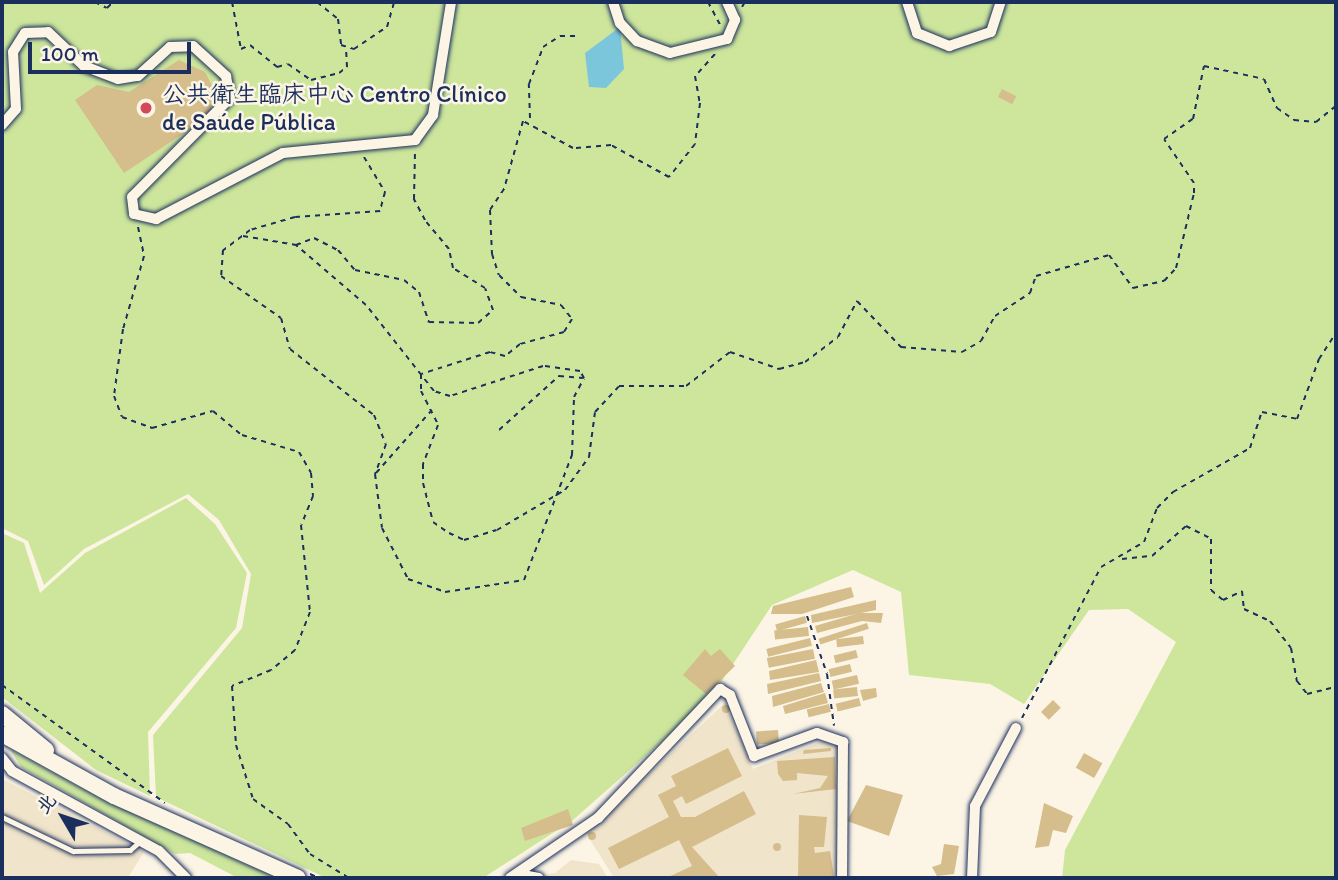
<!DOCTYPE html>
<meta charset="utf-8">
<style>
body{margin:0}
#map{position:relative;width:1338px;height:880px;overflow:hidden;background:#fcf5e5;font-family:Itim,"LXGW WenKai TC",sans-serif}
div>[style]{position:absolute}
.built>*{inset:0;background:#f0e4ca}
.green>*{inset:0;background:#cde69c}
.water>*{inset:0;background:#7bc6da}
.building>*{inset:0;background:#d5bd8c;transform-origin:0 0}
.round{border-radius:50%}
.path>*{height:2px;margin-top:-1px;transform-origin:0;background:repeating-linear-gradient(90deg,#1b2f5e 0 5px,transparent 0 10px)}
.roads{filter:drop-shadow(0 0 2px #1b2f5e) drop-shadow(0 0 2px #1b2f5e)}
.lane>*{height:5px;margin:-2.5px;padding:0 2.5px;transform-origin:2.5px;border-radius:2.5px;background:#fcf5e5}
.street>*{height:10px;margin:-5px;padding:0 5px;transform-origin:5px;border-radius:5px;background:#fcf5e5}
.secondary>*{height:16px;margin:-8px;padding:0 8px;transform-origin:8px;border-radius:8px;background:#fcf5e5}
.dots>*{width:19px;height:19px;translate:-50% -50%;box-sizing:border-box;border:4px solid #fcf5e5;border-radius:50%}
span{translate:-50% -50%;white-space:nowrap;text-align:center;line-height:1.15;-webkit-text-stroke:5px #fcf5e5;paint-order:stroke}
.poi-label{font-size:24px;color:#1b2f5e}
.left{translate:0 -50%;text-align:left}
.frame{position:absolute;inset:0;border:4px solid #1b2f5e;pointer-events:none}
.north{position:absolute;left:28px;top:782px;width:70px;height:70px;-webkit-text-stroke:5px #fcf5e5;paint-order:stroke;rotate:309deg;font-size:19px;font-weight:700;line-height:28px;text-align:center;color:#1b2f5e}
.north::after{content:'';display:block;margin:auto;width:24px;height:32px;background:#1b2f5e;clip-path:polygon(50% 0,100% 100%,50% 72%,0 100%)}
.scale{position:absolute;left:28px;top:42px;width:163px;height:32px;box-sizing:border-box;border:4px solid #1b2f5e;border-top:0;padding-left:9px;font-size:21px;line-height:24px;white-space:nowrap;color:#1b2f5e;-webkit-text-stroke:5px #fcf5e5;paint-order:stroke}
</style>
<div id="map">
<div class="built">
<i style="clip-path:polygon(725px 703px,753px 769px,827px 739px,838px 746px,837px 878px,614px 878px,586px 833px)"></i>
<i style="clip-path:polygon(2px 779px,144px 852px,129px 876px,2px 878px)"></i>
<i style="clip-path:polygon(571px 860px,599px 864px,608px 878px,520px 878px,555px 873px)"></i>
</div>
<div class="green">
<i style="clip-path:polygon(2px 2px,1336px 2px,1336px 878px,1062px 878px,1065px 850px,1176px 642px,1128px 609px,1089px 610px,1024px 704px,990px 684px,909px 675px,901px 592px,853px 570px,772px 605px,710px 699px,573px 820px,483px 878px,326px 878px,156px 797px,153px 735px,242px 628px,251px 574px,219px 520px,188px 494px,84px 549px,44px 585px,28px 541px,2px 528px)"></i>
<i style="clip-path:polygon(186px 498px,215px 524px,247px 573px,236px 628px,148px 732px,150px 796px,96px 770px,2px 697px,2px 533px,24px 543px,40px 593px,85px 553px)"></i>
<i style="clip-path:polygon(10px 749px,102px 799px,283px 878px,238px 878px,190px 853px,175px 854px,21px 767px)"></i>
</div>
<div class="water">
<i style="clip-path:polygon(620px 27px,624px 69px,606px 88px,589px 87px,585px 53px)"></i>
</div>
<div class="building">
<i style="clip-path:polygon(179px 60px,205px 72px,216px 93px,208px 117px,124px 173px,75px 100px,97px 85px,129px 92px)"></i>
<i style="left:1002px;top:89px;width:16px;height:9px;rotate:27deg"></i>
<i style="clip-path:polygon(851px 587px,854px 597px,802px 614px,771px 614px,773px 606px)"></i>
<i style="clip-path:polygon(876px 600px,876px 610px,812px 623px,811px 615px)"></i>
<i style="clip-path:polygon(859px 613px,883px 613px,881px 623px,862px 621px,817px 633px,815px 626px)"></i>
<i style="left:805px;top:616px;width:7px;height:31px;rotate:74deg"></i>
<i style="left:867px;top:623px;width:6px;height:51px;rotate:72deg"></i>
<i style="left:808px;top:627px;width:9px;height:34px;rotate:84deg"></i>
<i style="left:863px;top:636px;width:8px;height:27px;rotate:83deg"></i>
<i style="left:810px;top:638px;width:8px;height:45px;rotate:76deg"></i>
<i style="clip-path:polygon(705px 649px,711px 656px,720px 649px,735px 666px,706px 694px,683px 675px)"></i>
<i style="left:813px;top:649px;width:10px;height:47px;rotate:79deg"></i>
<i style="left:856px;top:650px;width:8px;height:23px;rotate:76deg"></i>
<i style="clip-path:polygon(816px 660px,819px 672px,770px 680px,769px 671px)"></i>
<i style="left:850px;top:664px;width:8px;height:22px;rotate:76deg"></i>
<i style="clip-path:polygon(819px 673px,821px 681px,768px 694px,767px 684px)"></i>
<i style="left:857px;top:675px;width:9px;height:26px;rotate:77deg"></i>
<i style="clip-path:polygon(821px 683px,824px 692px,773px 707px,772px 696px)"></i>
<i style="left:857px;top:687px;width:9px;height:24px;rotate:84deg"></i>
<i style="clip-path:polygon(876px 688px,877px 697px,863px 701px,860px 690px)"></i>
<i style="clip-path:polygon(825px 693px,828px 703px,785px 714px,783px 706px)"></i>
<i style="left:859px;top:698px;width:8px;height:24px;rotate:76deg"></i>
<i style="left:1053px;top:700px;width:11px;height:17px;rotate:45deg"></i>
<i style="left:829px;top:704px;width:8px;height:23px;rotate:76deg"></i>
<i class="round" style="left:722px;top:705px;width:8px;height:8px"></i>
<i style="left:778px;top:730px;width:13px;height:22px;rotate:86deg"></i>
<i style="clip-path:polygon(728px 748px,742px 776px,686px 804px,682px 796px,673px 801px,681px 817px,695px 817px,744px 791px,756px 814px,692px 847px,720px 878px,666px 878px,692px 866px,679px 840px,619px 869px,608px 848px,669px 817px,658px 795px,676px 786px,671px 776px)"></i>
<i style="clip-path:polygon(831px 748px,831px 751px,803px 754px,804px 750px)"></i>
<i style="left:1084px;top:753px;width:21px;height:17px;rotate:29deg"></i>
<i style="clip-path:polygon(835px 757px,836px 789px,793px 794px,820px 788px,828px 776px,797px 773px,797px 780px,783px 781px,778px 774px,777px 761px)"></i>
<i style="clip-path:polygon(866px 785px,903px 795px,889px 836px,847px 821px)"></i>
<i style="clip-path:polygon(1044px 803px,1073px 816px,1066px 833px,1053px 830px,1049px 846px,1035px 848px)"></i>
<i style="clip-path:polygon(568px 809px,573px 825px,525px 841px,521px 828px)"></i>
<i style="clip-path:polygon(799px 815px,827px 817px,824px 847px,814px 847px,815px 853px,830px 851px,834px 876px,798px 878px)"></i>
<i class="round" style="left:588px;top:832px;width:8px;height:8px"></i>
<i class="round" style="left:773px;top:843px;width:8px;height:8px"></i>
<i style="clip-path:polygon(944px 844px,959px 846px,954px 874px,937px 876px,932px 867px,941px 864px)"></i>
</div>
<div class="path">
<i style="left:95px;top:2px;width:13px;rotate:27deg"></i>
<i style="left:107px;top:8px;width:8px;rotate:-45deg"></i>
<i style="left:232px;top:2px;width:48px;rotate:79.2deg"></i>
<i style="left:241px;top:49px;width:10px;rotate:-24deg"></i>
<i style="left:250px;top:45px;width:35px;rotate:39deg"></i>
<i style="left:277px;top:67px;width:11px;rotate:-15deg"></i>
<i style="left:288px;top:64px;width:28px;rotate:35deg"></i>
<i style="left:311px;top:80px;width:29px;rotate:-14deg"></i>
<i style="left:339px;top:73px;width:10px;rotate:-37deg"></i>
<i style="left:347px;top:67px;width:20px;rotate:-93deg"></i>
<i style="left:317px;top:2px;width:27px;rotate:39deg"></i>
<i style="left:338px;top:19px;width:26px;rotate:83deg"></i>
<i style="left:341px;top:45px;width:14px;rotate:17deg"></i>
<i style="left:354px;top:49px;width:40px;rotate:-34deg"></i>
<i style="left:387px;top:27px;width:26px;rotate:-74deg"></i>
<i style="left:708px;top:2px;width:26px;rotate:62deg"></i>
<i style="left:742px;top:7px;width:6px;rotate:-59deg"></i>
<i style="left:715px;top:54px;width:30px;rotate:132deg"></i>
<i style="left:695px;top:76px;width:27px;rotate:80deg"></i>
<i style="left:700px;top:103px;width:41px;rotate:97deg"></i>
<i style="left:695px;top:144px;width:42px;rotate:128.2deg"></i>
<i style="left:669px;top:177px;width:66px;rotate:-151.1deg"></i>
<i style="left:611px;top:145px;width:38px;rotate:175deg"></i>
<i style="left:573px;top:148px;width:57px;rotate:-151.6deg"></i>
<i style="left:523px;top:121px;width:71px;rotate:105.6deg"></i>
<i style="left:504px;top:189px;width:25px;rotate:124deg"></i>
<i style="left:490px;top:210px;width:44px;rotate:87.4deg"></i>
<i style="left:492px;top:254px;width:22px;rotate:72deg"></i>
<i style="left:499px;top:275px;width:31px;rotate:45deg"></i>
<i style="left:521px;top:297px;width:41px;rotate:11.3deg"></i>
<i style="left:561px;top:305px;width:18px;rotate:52deg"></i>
<i style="left:572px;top:319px;width:15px;rotate:122deg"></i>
<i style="left:564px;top:332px;width:46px;rotate:164.7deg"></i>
<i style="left:520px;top:344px;width:19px;rotate:141deg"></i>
<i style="left:505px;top:356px;width:16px;rotate:-165deg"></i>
<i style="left:490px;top:352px;width:72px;rotate:162.3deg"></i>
<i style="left:421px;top:374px;width:17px;rotate:90deg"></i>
<i style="left:421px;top:391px;width:38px;rotate:63deg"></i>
<i style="left:438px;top:425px;width:42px;rotate:111deg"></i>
<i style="left:423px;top:464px;width:19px;rotate:90deg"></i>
<i style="left:423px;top:483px;width:40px;rotate:75.6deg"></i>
<i style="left:433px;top:522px;width:19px;rotate:35deg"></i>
<i style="left:449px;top:533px;width:17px;rotate:25deg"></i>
<i style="left:464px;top:540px;width:34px;rotate:-17deg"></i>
<i style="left:497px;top:530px;width:79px;rotate:-30.5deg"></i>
<i style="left:565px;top:490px;width:41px;rotate:-54deg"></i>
<i style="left:589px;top:457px;width:45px;rotate:-82.4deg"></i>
<i style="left:595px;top:412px;width:35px;rotate:-47deg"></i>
<i style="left:619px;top:386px;width:67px"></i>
<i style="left:686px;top:386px;width:56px;rotate:-37.7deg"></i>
<i style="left:730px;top:352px;width:52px;rotate:19.1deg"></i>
<i style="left:779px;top:369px;width:27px;rotate:-15deg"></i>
<i style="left:805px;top:362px;width:41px;rotate:-37.1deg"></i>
<i style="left:838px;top:337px;width:41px;rotate:-62.2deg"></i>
<i style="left:857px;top:301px;width:64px;rotate:46.3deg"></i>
<i style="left:901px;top:347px;width:61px;rotate:4.7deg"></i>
<i style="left:962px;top:352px;width:22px;rotate:-30deg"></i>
<i style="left:981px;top:341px;width:29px;rotate:-61deg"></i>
<i style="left:995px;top:316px;width:42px;rotate:-33.3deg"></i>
<i style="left:1030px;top:293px;width:18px;rotate:-71deg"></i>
<i style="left:1036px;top:276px;width:76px;rotate:-16deg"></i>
<i style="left:1109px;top:255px;width:41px;rotate:54deg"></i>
<i style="left:1133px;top:288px;width:32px;rotate:-13deg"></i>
<i style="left:1164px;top:281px;width:18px;rotate:-47deg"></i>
<i style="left:1176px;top:268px;width:77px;rotate:-76.5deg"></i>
<i style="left:1194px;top:193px;width:10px;rotate:-90deg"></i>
<i style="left:1194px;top:183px;width:53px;rotate:-124.3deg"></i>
<i style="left:1164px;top:139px;width:35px;rotate:-35deg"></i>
<i style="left:1193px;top:119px;width:54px;rotate:-78.3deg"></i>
<i style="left:1204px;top:66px;width:61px;rotate:12.2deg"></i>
<i style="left:1264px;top:79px;width:32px;rotate:66deg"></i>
<i style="left:1277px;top:108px;width:21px;rotate:35deg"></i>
<i style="left:1294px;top:120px;width:22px;rotate:5deg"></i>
<i style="left:1316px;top:122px;width:26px;rotate:-39deg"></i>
<i style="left:530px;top:118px;width:34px;rotate:-92deg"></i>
<i style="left:529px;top:84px;width:40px;rotate:-69deg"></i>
<i style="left:543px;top:47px;width:20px;rotate:-33deg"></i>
<i style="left:560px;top:36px;width:19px"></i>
<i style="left:364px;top:157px;width:41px;rotate:59deg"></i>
<i style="left:385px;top:192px;width:20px;rotate:105deg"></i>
<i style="left:380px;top:211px;width:85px;rotate:176deg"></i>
<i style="left:295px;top:217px;width:47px;rotate:163.9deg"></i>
<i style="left:250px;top:230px;width:34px;rotate:143deg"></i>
<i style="left:223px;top:250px;width:26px;rotate:94deg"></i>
<i style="left:221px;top:276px;width:73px;rotate:35deg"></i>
<i style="left:281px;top:318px;width:32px;rotate:74deg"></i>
<i style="left:290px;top:349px;width:107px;rotate:38.2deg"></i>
<i style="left:374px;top:415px;width:31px;rotate:68deg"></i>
<i style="left:386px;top:444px;width:32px;rotate:110deg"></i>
<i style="left:375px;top:474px;width:54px;rotate:82.6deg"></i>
<i style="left:382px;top:528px;width:57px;rotate:63deg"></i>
<i style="left:408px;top:579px;width:39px;rotate:19deg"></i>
<i style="left:445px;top:592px;width:80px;rotate:-8.6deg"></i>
<i style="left:524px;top:580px;width:134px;rotate:-69deg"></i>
<i style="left:572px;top:455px;width:58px;rotate:-88deg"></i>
<i style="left:574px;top:397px;width:21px;rotate:-62deg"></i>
<i style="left:584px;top:378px;width:8px;rotate:-120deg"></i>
<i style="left:580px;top:371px;width:37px;rotate:-172deg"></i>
<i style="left:543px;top:366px;width:98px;rotate:162.1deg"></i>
<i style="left:450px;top:396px;width:17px;rotate:-163deg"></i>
<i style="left:434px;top:391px;width:110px;rotate:-128.3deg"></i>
<i style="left:366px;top:305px;width:92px;rotate:-139.4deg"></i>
<i style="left:296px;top:245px;width:19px;rotate:-21deg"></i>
<i style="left:314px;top:238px;width:27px;rotate:27deg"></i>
<i style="left:338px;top:250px;width:26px;rotate:50deg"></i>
<i style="left:355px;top:270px;width:50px;rotate:11.5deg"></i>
<i style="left:404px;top:280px;width:19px;rotate:39deg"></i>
<i style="left:419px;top:292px;width:32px;rotate:72deg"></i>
<i style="left:429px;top:322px;width:49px;rotate:1.2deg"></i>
<i style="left:478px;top:323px;width:20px;rotate:-41deg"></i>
<i style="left:493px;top:310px;width:23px;rotate:-110deg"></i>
<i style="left:485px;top:288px;width:38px;rotate:-148deg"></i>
<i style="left:453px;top:268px;width:19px;rotate:-102deg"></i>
<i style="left:449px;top:249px;width:38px;rotate:-130deg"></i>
<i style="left:425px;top:220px;width:24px;rotate:-118deg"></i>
<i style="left:414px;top:199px;width:49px;rotate:-88.8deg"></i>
<i style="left:138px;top:227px;width:30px;rotate:78deg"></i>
<i style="left:144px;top:256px;width:76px;rotate:106deg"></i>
<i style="left:123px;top:329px;width:68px;rotate:97.7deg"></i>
<i style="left:114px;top:396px;width:22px;rotate:69deg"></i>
<i style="left:122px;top:417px;width:32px;rotate:20deg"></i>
<i style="left:152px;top:428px;width:63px;rotate:-15.6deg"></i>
<i style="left:213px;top:411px;width:38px;rotate:40deg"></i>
<i style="left:242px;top:435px;width:59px;rotate:16.6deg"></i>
<i style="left:299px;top:452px;width:24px;rotate:60deg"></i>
<i style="left:311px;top:473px;width:23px;rotate:85deg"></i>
<i style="left:313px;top:496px;width:31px;rotate:112deg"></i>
<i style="left:301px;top:525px;width:87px;rotate:84.1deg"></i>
<i style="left:310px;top:612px;width:41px;rotate:111.5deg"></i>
<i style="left:295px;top:650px;width:31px;rotate:140deg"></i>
<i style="left:271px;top:670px;width:42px;rotate:157.7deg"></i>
<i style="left:232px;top:686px;width:59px;rotate:86.1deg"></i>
<i style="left:236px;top:745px;width:57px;rotate:72.5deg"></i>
<i style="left:253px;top:799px;width:43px;rotate:35.5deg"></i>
<i style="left:288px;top:824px;width:37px;rotate:54deg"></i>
<i style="left:310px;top:854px;width:46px;rotate:31.6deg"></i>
<i style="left:243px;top:236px;width:54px;rotate:9.6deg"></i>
<i style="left:499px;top:430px;width:81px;rotate:-42deg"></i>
<i style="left:559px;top:376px;width:24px;rotate:5deg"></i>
<i style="left:376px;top:473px;width:84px;rotate:-48.4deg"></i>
<i style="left:1122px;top:559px;width:30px;rotate:-6deg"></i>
<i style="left:1152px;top:556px;width:45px;rotate:-41.4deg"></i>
<i style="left:1186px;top:526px;width:28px;rotate:27deg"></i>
<i style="left:1211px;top:539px;width:51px;rotate:90deg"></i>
<i style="left:1211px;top:590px;width:16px;rotate:40deg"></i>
<i style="left:1223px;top:600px;width:21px;rotate:-25deg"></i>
<i style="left:1242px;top:591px;width:18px;rotate:84deg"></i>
<i style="left:1244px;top:609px;width:29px;rotate:25deg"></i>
<i style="left:1270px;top:621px;width:34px;rotate:52deg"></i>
<i style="left:1291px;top:648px;width:34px;rotate:80deg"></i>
<i style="left:1297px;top:681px;width:16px;rotate:52deg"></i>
<i style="left:1307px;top:694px;width:30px;rotate:-14deg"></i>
<i style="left:807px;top:616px;width:61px;rotate:71deg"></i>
<i style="left:827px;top:674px;width:52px;rotate:82.3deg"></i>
<i style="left:2px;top:685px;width:201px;rotate:35.9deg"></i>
<i style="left:1022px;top:718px;width:170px;rotate:-62.4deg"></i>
<i style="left:1101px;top:567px;width:50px;rotate:-30.2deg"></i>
<i style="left:1144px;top:542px;width:36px;rotate:-69deg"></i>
<i style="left:1157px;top:508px;width:23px;rotate:-45deg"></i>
<i style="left:1173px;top:492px;width:89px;rotate:-29.7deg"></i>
<i style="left:1250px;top:448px;width:38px;rotate:-72deg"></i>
<i style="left:1262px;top:412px;width:36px;rotate:11deg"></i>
<i style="left:1297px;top:419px;width:64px;rotate:-69.9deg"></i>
<i style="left:1319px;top:359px;width:31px;rotate:-57deg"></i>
<i style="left:310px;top:874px;width:10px;rotate:24deg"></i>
</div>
<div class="roads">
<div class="lane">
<i style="left:2px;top:817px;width:79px;rotate:25.6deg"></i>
<i style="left:73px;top:851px;width:57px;rotate:-1deg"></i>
<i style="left:130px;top:850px;width:13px;rotate:-42deg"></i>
</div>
<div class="street">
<i style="left:613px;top:2px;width:22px;rotate:72deg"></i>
<i style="left:620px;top:23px;width:25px;rotate:47deg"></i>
<i style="left:637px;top:41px;width:35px;rotate:20deg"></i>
<i style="left:670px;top:53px;width:59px;rotate:-13.8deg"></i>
<i style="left:727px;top:39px;width:21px;rotate:-67deg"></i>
<i style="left:735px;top:20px;width:20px;rotate:-114deg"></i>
<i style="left:907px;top:2px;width:33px;rotate:72deg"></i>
<i style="left:917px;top:33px;width:35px;rotate:22deg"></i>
<i style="left:949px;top:46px;width:44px;rotate:-18.4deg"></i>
<i style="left:991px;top:32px;width:32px;rotate:-72deg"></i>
<i style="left:2px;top:125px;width:21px;rotate:-49deg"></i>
<i style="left:16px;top:109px;width:57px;rotate:-93deg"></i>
<i style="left:13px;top:52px;width:22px;rotate:-58deg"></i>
<i style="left:25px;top:33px;width:23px;rotate:-2deg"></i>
<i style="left:48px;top:32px;width:50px;rotate:43.4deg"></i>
<i style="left:84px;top:66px;width:36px;rotate:21deg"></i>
<i style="left:118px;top:79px;width:20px;rotate:-9deg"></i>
<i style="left:138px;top:76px;width:43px;rotate:-42.2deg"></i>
<i style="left:170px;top:47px;width:23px;rotate:-2deg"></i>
<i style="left:193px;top:46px;width:45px;rotate:42.3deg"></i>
<i style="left:226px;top:76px;width:22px;rotate:80deg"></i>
<i style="left:230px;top:98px;width:139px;rotate:134.7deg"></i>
<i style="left:132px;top:197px;width:17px;rotate:83deg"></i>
<i style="left:134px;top:214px;width:23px;rotate:13deg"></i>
<i style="left:156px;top:219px;width:143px;rotate:-27.5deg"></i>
<i style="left:283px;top:153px;width:133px;rotate:-5.6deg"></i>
<i style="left:415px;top:140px;width:31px;rotate:-54deg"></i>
<i style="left:433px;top:115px;width:114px;rotate:-80.9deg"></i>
<i style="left:2px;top:758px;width:16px;rotate:52deg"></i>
<i style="left:12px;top:771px;width:167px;rotate:28.6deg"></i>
<i style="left:159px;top:851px;width:38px;rotate:45deg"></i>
<i style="left:518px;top:874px;width:21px;rotate:11deg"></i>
<i style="left:510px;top:878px;width:107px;rotate:-34.3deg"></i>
<i style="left:598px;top:818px;width:178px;rotate:-46.6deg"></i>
<i style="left:720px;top:689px;width:12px;rotate:31deg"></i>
<i style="left:730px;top:695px;width:66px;rotate:68.5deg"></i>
<i style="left:754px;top:756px;width:67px;rotate:-20.1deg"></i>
<i style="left:817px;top:733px;width:28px;rotate:19deg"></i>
<i style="left:843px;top:742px;width:136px;rotate:90.4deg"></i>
<i style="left:972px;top:878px;width:72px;rotate:-87.6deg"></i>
<i style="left:975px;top:806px;width:88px;rotate:-62.3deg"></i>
</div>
<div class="secondary">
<i style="left:2px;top:714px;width:57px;rotate:39.3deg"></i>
<i style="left:2px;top:734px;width:128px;rotate:29deg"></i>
<i style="left:114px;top:796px;width:201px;rotate:24deg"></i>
</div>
</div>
<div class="dots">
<i style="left:146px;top:108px;background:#d1495b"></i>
</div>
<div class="poi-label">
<span class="left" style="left:162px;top:108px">公共衛生臨床中心 Centro Clínico<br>de Saúde Pública</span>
</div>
<div class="frame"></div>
<div class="north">北</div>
<div class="scale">100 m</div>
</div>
